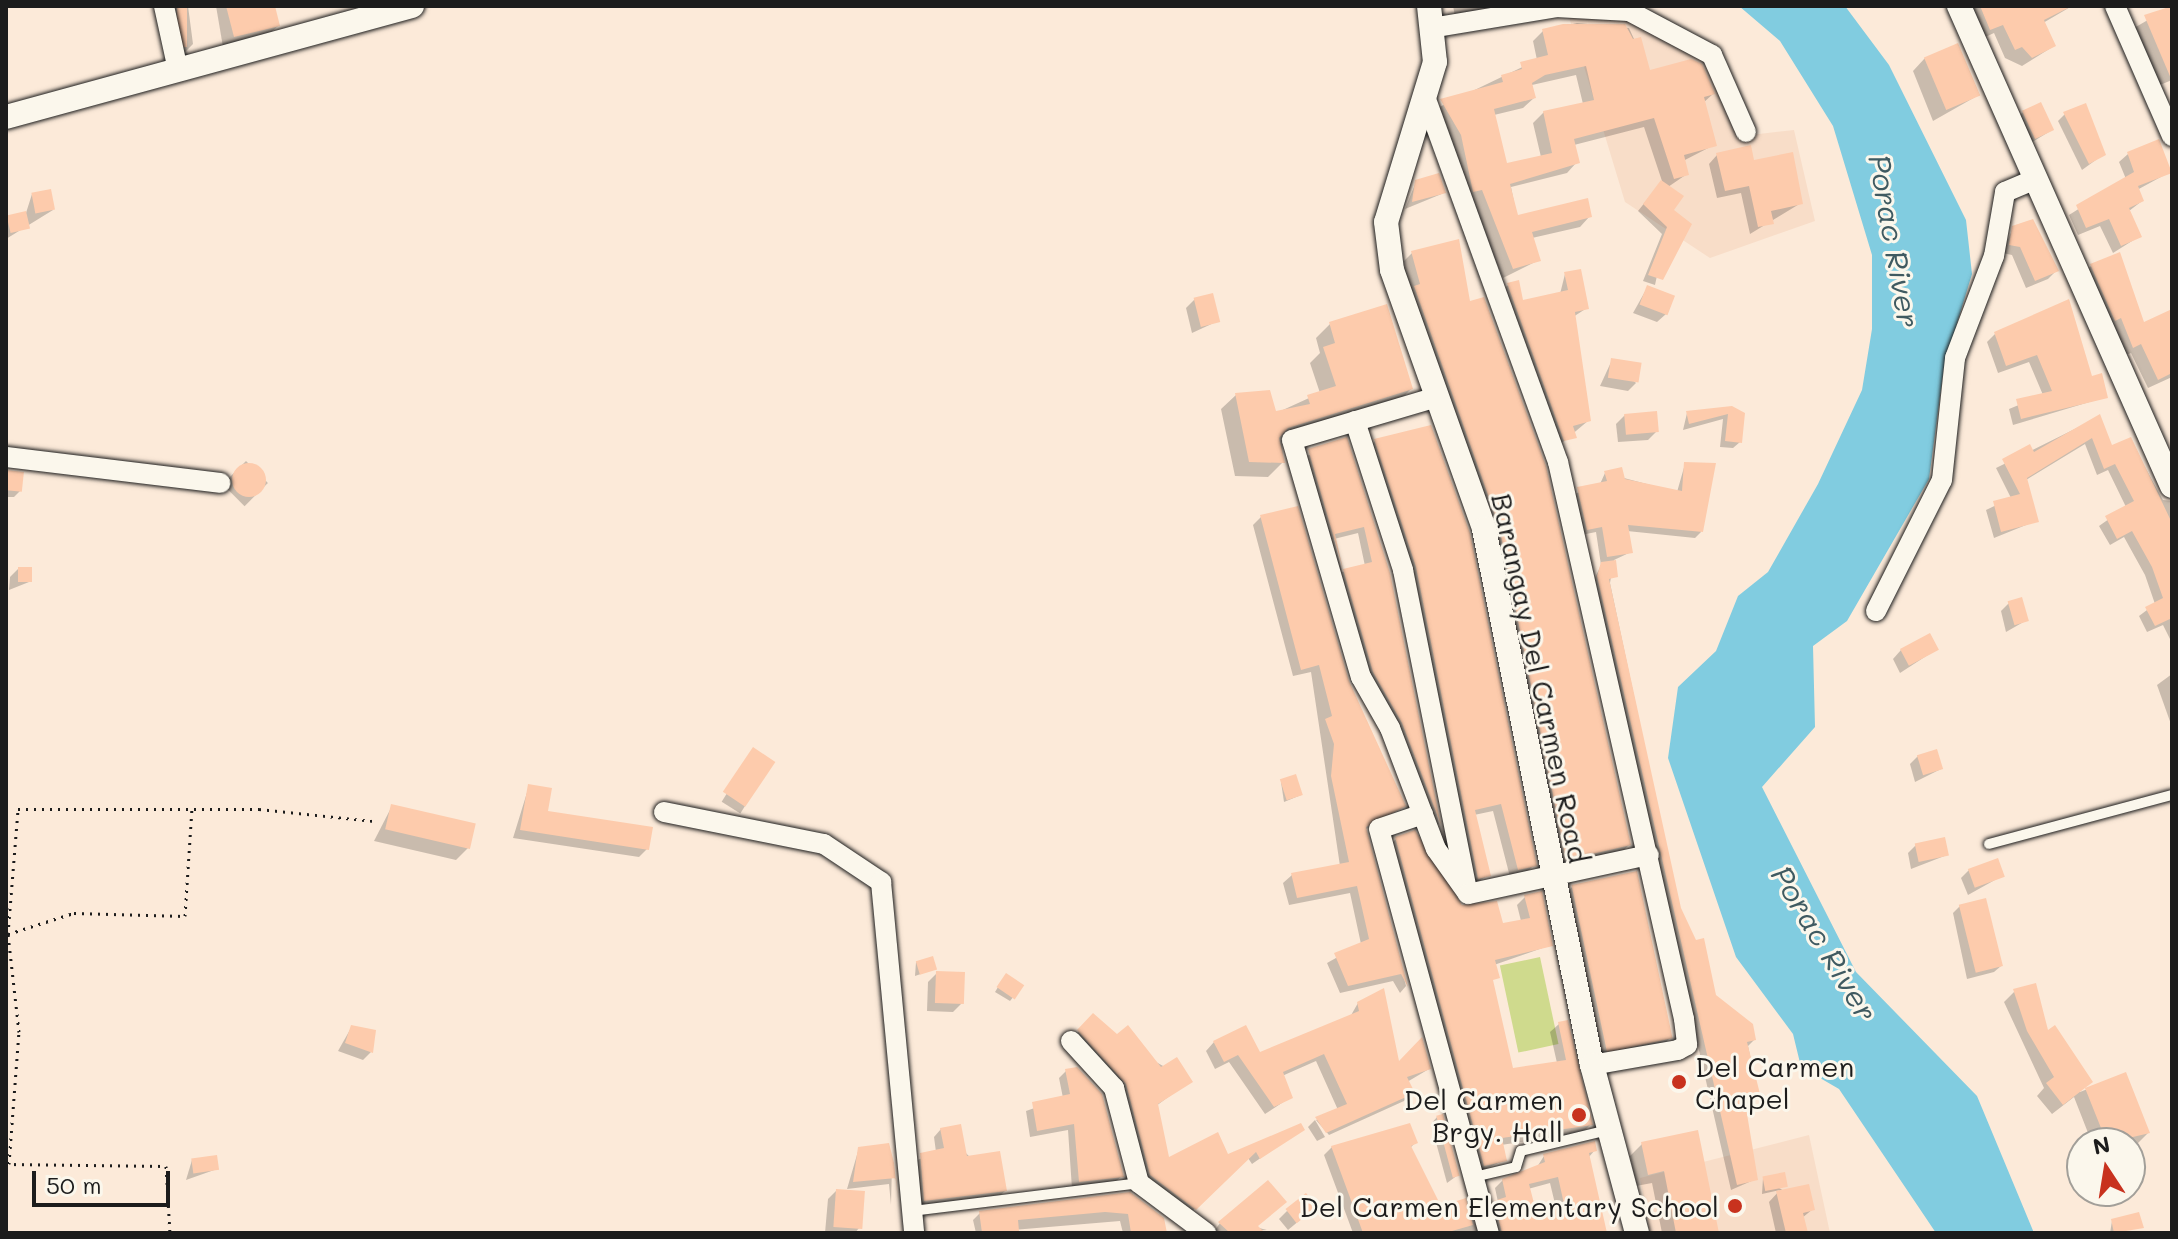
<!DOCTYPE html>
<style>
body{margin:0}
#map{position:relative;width:2178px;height:1239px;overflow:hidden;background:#fcead9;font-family:Mali,sans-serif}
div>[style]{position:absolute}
.built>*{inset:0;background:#f8ddc8}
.green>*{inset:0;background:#cfda8d;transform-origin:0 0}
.water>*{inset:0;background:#81cce0}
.shadow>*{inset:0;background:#0003;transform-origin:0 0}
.building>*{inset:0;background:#fdcbac;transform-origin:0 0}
.round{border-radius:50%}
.path>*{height:3px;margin-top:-1.5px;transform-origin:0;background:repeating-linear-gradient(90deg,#1c1c1c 0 2px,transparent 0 8px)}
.roads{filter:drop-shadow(0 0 2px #1c1c1c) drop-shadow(0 0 2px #1c1c1c)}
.service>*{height:10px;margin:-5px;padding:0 5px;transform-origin:5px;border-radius:5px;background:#fbf7ec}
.minor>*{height:20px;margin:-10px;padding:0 10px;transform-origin:10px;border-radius:10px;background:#fbf7ec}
.tertiary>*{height:24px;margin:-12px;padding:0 12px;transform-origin:12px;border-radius:12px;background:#fbf7ec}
.dots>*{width:22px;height:22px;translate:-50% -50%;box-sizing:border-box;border:4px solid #fbf7ec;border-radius:50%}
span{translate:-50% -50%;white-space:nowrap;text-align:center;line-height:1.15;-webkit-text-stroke:6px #fbf7ec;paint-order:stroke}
.street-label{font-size:28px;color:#1c1c1c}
.poi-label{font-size:28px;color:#1c1c1c}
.left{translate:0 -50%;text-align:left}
.right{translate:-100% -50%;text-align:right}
.water-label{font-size:30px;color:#3f5a61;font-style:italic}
.frame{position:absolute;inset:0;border:8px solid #1c1c1c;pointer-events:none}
.north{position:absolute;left:2066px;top:1127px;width:80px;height:80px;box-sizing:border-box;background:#fbf7ec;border:2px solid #a29f99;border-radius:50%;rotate:348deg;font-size:22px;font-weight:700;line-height:32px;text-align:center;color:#1c1c1c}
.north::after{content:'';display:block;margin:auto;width:28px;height:36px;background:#c8321e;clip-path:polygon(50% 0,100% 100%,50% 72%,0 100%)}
.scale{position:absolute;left:32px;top:1171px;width:138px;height:36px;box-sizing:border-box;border:4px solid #1c1c1c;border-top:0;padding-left:10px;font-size:24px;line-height:28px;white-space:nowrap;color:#1c1c1c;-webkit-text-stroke:6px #fbf7ec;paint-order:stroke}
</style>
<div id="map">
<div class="built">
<i style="clip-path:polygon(1630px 14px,1713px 63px,1742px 136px,1794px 130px,1815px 221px,1710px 258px,1625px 202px,1569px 17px)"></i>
<i style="clip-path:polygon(1809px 1135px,1830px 1233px,1650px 1233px,1640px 1178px)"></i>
</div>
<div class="green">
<i style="left:1540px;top:957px;width:89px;height:41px;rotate:78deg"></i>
</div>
<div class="water">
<i style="clip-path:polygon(1739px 6px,1845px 6px,1889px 65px,1966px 220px,1972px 274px,1944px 366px,1929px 479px,1847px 621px,1813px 646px,1815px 727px,1762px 787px,1856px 972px,1977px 1096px,2034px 1233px,1936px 1233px,1839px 1089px,1801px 1067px,1793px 1034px,1736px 957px,1668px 758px,1678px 687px,1716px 651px,1738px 596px,1768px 572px,1818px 484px,1862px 390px,1872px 329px,1872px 255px,1833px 126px,1780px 41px)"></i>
</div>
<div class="shadow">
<i style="clip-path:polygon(153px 6px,188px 6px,193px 44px,181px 56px,165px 14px)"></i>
<i style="clip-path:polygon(216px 6px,273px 6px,278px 26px,266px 37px,223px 47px)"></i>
<i style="clip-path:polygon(1453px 6px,1520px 6px,1455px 16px)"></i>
<i style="clip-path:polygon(1976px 6px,2072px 6px,2043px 23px,2054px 46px,2022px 66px,2005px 58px,1994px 33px,1981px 39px,1970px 12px)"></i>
<i style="clip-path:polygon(2172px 6px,2172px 80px,2155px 87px,2134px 28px)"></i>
<i style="clip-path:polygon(evenodd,1577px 23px,1629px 28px,1649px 72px,1713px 94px,1703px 103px,1714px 145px,1683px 161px,1687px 174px,1668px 187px,1671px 211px,1655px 285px,1643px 281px,1662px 234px,1638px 211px,1662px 181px,1644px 127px,1574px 145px,1577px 162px,1567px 173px,1511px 187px,1517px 217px,1590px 216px,1580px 227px,1532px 238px,1539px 260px,1503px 278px,1431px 111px,1537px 60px,1533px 41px,1543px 31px,1577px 23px,1576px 75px,1583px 104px,1544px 112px,1533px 123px,1541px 157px,1506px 165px,1494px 115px,1523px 108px,1534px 98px,1532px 85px,1576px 75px)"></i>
<i style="clip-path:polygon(1925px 58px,1977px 96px,1933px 121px,1913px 71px)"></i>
<i style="clip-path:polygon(2023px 112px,2052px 130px,2026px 146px,2015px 120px)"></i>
<i style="clip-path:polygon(2065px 114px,2104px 154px,2082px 170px,2058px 121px)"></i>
<i style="clip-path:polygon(2128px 154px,2170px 172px,2137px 190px,2142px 201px,2129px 211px,2140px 236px,2113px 253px,2100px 226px,2078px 235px,2069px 215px,2126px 179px,2119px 162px)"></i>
<i style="clip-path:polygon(1717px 155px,1753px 162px,1801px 203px,1750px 234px,1741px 193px,1717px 198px,1709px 164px)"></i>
<i style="clip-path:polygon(1416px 182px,1444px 193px,1405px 209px)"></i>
<i style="clip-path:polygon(32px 194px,53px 210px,6px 239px,6px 217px,26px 213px)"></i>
<i style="clip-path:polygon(2013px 228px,2056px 271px,2048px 279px,2026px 288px,2012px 255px,2002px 253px)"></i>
<i style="clip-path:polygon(1412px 253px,1468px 303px,1629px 845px,1621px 853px,1558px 867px,1491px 535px,1407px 297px,1404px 261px)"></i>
<i style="clip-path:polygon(2091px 266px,2143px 325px,2172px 312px,2172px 377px,2148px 388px,2131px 353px,2123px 356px,2081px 275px)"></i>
<i style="clip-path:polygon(1565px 274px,1587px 308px,1573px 317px,1589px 420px,1557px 447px,1501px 292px,1508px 285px,1522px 302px,1560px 294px)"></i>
<i style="clip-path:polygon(1647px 288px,1666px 314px,1657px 322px,1633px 313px)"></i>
<i style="clip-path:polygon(1195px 299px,1218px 321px,1192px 333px,1186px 308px)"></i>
<i style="clip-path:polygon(1330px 324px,1411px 389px,1397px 403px,1282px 440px,1283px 462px,1268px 477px,1235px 476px,1221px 409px,1236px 395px,1274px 414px,1320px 393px,1310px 363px,1320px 353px,1316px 338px)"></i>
<i style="clip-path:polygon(1995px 334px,2091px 379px,2106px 397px,2013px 425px,2009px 409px,2043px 395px,2029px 362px,1998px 373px,1987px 342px)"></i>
<i style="clip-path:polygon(1612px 360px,1636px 383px,1628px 391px,1600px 386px)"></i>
<i style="clip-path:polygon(1731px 408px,1740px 442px,1733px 448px,1720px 447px,1723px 419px,1683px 430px,1687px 413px)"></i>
<i style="clip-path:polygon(1625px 415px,1657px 431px,1648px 440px,1618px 442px,1616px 424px)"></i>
<i style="clip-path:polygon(2099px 417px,2111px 448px,2130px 440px,2163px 500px,2172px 501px,2172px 643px,2163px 625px,2147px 632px,2139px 616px,2155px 604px,2145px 575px,2124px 537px,2110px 545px,2099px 526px,2126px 507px,2108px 470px,2097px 475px,2085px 444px,2026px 480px,2036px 521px,1994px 538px,1986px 510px,2011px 498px,1996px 468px)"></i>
<i style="clip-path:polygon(evenodd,1345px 440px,1388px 574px,1439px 824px,1433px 829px,1367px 679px,1302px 458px,1345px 440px,1358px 533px,1365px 566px,1342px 572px,1334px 539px,1358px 533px)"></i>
<i style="clip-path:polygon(1375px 441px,1534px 865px,1526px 873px,1510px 877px,1493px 811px,1474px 815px,1489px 875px,1470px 886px,1367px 449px)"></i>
<i style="left:246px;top:461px;width:31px;height:33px;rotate:45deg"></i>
<i style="clip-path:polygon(1685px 464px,1701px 532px,1695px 538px,1627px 531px,1631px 552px,1614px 560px,1610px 583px,1679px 908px,1714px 996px,1754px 1040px,1748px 1046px,1759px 1097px,1744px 1106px,1756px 1179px,1731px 1190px,1592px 584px,1601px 565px,1596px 532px,1581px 535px,1572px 495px,1600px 484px,1605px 473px,1677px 492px)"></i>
<i style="clip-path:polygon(6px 471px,22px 489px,14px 497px,6px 497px)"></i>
<i style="clip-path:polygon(1261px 517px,1403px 806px,1365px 830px,1406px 986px,1400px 993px,1393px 981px,1340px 993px,1327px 963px,1361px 944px,1350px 893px,1289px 905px,1283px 883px,1292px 875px,1340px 866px,1311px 672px,1293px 676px,1253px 525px)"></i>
<i style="clip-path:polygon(18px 569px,29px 582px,9px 590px,10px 577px)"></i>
<i style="clip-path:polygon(2009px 603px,2027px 620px,2006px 632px,2001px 611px)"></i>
<i style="clip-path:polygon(1937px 649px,1900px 673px,1893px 659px,1901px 650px)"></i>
<i style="clip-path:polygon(2172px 674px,2172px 727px,2157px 685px)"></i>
<i style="left:754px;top:750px;width:22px;height:61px;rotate:32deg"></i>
<i style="clip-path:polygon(1918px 756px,1941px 769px,1915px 782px,1910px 764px)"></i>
<i style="clip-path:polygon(1281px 782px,1301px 795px,1284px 802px)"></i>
<i style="clip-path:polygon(529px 786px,546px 813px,647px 849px,639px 857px,513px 838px)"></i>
<i style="clip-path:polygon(392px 806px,469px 847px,456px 860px,374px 841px)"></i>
<i style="clip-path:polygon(1396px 839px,1461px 908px,1501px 926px,1521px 921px,1517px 905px,1525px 897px,1551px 945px,1494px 965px,1492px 983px,1512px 1070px,1557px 1063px,1550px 1032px,1559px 1024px,1590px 1125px,1582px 1133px,1501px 1145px,1505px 1160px,1476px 1173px,1388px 847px)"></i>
<i style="clip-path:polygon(1916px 845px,1947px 855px,1911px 869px,1908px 853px)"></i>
<i style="clip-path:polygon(1969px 870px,2002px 876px,1968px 895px,1961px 878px)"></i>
<i style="clip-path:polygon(1572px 887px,1671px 1037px,1663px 1045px,1597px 1056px,1564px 895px)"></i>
<i style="clip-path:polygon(1960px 906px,2001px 966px,1994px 972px,1967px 979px,1953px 913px)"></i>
<i style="clip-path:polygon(916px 962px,935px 969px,915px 976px)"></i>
<i style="clip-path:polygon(937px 973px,962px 1003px,953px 1012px,927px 1011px,928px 982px)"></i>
<i style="clip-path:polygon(1003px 979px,1022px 986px,1010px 1001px,995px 992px)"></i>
<i style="clip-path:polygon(2015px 991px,2080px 1092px,2125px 1074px,2148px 1133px,2137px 1144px,2092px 1143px,2074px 1097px,2052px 1114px,2037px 1096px,2044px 1088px,2004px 1002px)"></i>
<i style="clip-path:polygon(1358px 1003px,1398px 1065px,1429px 1069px,1407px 1082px,1412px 1093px,1404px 1101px,1329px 1135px,1316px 1120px,1338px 1110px,1316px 1061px,1282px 1076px,1291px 1097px,1265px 1114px,1229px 1062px,1215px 1069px,1206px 1051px,1214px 1042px,1259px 1055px,1350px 1017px)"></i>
<i style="clip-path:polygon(1086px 1023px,1190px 1081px,1156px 1106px,1168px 1160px,1226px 1156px,1302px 1129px,1252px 1164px,1248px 1158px,1188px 1215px,1144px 1183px,1120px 1092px,1072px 1039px)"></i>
<i style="clip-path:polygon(351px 1028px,371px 1052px,363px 1060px,338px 1051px)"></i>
<i style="clip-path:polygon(1066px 1071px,1122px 1176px,1114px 1183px,1072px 1189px,1068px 1130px,1030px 1137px,1026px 1111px,1063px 1098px,1059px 1078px)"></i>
<i style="clip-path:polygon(1437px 1117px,1458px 1175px,1447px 1183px,1431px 1124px)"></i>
<i style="clip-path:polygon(1315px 1120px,1325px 1137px,1317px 1141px,1308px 1127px)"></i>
<i style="clip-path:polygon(941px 1129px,1005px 1191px,997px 1198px,917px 1208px,913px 1162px,936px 1152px,934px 1137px)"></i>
<i style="clip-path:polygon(1415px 1143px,1410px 1148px,1440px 1208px,1465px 1200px,1479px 1233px,1353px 1233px,1324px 1155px,1332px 1147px)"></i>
<i style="clip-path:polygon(1642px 1144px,1716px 1233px,1662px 1233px,1652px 1183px,1636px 1186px,1630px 1156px)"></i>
<i style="clip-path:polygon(859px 1148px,892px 1164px,891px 1205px,889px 1184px,847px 1189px)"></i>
<i style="clip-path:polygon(evenodd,1595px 1150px,1588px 1158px,1605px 1233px,1492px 1233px,1487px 1210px,1498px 1202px,1495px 1188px,1503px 1180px,1537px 1167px,1544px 1156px,1595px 1150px,1550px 1183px,1556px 1208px,1535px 1213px,1528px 1189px,1550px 1183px)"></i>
<i style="clip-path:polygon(192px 1160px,217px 1169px,186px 1180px)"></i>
<i style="clip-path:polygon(1763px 1178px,1813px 1209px,1802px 1218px,1806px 1233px,1776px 1233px,1769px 1202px,1780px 1190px,1762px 1194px)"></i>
<i style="clip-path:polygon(836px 1191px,859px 1228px,855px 1233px,825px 1233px,828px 1199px)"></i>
<i style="clip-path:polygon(1130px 1194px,1165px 1233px,1123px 1233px,1120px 1221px,976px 1233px,973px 1220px,980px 1213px)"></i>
<i style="clip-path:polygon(1287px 1211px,1306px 1215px,1288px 1230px,1279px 1219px)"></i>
<i style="clip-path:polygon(2112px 1221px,2142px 1227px,2110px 1233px)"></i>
<i style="clip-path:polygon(1220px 1223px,1255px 1227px,1267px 1230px,1213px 1233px)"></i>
</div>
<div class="building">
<i style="left:177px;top:6px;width:10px;height:41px"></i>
<i style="clip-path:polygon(226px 6px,275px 6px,280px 26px,234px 37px)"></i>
<i style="clip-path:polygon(1980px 6px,2072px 6px,2044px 20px,2056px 46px,2032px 58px,2022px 47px,2015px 50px,2003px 25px,1990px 30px)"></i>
<i style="clip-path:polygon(2172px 6px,2172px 81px,2144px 15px)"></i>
<i style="clip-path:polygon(evenodd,1563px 24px,1625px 24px,1633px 39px,1641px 37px,1650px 70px,1691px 59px,1702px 64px,1715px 94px,1704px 97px,1717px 146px,1684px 155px,1689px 175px,1674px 179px,1654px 118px,1574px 139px,1580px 163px,1510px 184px,1518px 215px,1588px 198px,1592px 217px,1532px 232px,1541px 261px,1513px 269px,1482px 190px,1473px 192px,1461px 135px,1440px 99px,1503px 82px,1501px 75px,1522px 69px,1520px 62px,1548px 55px,1542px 29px,1563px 24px,1586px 66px,1594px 100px,1543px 111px,1552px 153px,1507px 163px,1494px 109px,1536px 98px,1532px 83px,1545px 75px,1586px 66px)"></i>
<i style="left:1958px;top:43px;width:57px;height:37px;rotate:67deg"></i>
<i style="left:2041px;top:102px;width:31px;height:21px;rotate:65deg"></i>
<i style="clip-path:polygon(2086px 103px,2106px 155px,2089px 164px,2063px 112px)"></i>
<i style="clip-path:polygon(2159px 139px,2172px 173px,2138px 186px,2144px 201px,2129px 208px,2142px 237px,2121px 246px,2109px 219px,2086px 228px,2076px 205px,2134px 172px,2127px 152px)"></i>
<i style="clip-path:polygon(1751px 145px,1754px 160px,1793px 152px,1803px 204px,1771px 211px,1774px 224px,1758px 227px,1749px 186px,1725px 191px,1716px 153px)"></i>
<i style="clip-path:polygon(1439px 173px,1446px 193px,1412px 202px,1415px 180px)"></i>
<i style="clip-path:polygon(1661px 180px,1684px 196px,1674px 210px,1692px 224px,1663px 280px,1648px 275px,1667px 227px,1643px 204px)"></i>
<i style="left:51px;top:189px;width:21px;height:20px;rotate:79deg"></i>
<i style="left:26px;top:211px;width:18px;height:20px;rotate:77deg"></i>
<i style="clip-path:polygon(2033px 219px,2059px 271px,2035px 281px,2020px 247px,2009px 245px,2012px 226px)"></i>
<i style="clip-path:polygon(1459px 239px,1470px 301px,1484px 297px,1546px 466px,1631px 845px,1566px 860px,1499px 526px,1414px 286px,1420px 284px,1411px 251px)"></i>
<i style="clip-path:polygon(2120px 252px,2144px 322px,2172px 309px,2172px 373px,2158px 380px,2141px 344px,2133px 348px,2121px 318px,2115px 321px,2090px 264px)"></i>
<i style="clip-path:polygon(1581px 269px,1589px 309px,1575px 312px,1591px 421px,1573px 426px,1577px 438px,1564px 441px,1507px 283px,1519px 280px,1523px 300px,1568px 290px,1564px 272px)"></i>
<i style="left:1647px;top:285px;width:30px;height:21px;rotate:21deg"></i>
<i style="left:1213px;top:293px;width:30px;height:20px;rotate:76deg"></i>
<i style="clip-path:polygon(2069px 299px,2092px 376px,2102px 373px,2108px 398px,2021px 419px,2016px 399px,2052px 391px,2037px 355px,2006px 366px,1994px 332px)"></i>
<i style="clip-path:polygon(1387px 304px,1413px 389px,1288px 428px,1279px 438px,1285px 463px,1249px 462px,1235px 393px,1270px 390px,1276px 411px,1310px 404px,1307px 395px,1336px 386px,1323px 347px,1335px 343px,1329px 322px)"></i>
<i style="left:1611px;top:358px;width:31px;height:20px;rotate:9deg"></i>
<i style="clip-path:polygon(1732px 406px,1745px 413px,1742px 443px,1725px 441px,1728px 414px,1689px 424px,1686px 411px)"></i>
<i style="left:1657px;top:411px;width:21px;height:33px;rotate:85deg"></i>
<i style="clip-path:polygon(2100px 414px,2112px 445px,2131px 437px,2172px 523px,2172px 618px,2155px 626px,2145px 607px,2163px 598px,2152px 567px,2132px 531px,2117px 539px,2105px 516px,2134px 501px,2115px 464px,2104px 469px,2092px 438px,2027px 478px,2039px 522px,2001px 532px,1993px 501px,2020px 494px,2002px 459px,2030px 444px,2034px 452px)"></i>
<i style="clip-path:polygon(1431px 425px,1470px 533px,1537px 866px,1518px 870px,1501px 804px,1475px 810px,1491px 876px,1478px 879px,1416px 567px,1374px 439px)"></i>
<i style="clip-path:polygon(evenodd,1347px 437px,1390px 573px,1441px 825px,1402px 723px,1373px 672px,1308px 449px,1347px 437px,1364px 527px,1372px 562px,1343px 569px,1335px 534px,1364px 527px)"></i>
<i style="clip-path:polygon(1684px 462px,1716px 463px,1703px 532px,1628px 525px,1633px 553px,1607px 557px,1602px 527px,1587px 530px,1577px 487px,1607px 481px,1604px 471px,1622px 467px,1625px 479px,1682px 491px)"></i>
<i class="round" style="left:232px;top:463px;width:34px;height:34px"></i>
<i style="left:6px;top:470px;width:18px;height:20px;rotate:6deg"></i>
<i style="clip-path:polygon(1298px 506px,1349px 681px,1406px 806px,1366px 827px,1408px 987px,1401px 974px,1348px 986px,1334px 953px,1369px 939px,1357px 886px,1297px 898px,1291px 873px,1349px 862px,1331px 776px,1334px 744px,1325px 719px,1332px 716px,1319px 665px,1301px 670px,1260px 515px)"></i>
<i style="clip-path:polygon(1616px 560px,1618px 577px,1609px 579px,1681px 908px,1696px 940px,1704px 938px,1716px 995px,1753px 1024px,1756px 1040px,1747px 1042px,1761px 1098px,1745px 1102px,1758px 1180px,1737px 1185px,1597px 576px,1601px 562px)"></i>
<i style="left:18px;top:567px;width:14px;height:15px"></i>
<i style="left:2022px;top:597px;width:25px;height:15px;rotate:74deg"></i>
<i style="left:1930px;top:633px;width:19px;height:34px;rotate:62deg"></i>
<i style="left:753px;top:747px;width:27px;height:54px;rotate:34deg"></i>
<i style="left:1937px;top:749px;width:21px;height:21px;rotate:73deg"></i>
<i style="left:1296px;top:774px;width:22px;height:17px;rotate:72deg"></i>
<i style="clip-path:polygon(528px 784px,552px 788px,548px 811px,653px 827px,649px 850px,520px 830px)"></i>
<i style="left:391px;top:804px;width:87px;height:26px;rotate:13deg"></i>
<i style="clip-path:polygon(1415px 830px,1462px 905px,1497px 901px,1503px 923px,1530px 918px,1524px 895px,1542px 891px,1553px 946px,1495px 960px,1500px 978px,1493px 980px,1513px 1068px,1566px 1060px,1558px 1022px,1568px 1020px,1593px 1125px,1502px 1138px,1507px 1161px,1484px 1166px,1395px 837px)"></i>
<i style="left:1945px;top:837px;width:19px;height:31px;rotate:78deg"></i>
<i style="left:1998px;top:858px;width:20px;height:32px;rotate:70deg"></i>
<i style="left:1637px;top:871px;width:171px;height:67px;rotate:78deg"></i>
<i style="left:1986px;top:898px;width:70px;height:28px;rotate:76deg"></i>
<i style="left:933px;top:956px;width:14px;height:18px;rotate:73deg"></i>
<i style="left:936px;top:971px;width:29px;height:32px;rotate:2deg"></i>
<i style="left:1006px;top:973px;width:22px;height:17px;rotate:34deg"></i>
<i style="clip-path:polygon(2036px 983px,2048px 1030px,2055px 1025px,2093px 1082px,2085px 1088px,2126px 1072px,2150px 1133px,2107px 1143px,2085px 1088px,2063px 1105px,2046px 1083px,2054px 1077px,2027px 1031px,2013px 989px)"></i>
<i style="clip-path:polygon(1384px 988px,1399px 1061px,1422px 1037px,1431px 1069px,1407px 1077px,1415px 1093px,1326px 1133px,1315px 1117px,1347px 1104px,1324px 1054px,1283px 1072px,1293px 1098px,1274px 1107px,1238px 1055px,1224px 1062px,1213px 1041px,1246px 1025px,1260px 1052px,1359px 1011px,1357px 1002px)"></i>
<i style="clip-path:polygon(1093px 1013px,1117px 1034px,1128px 1025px,1161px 1067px,1177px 1057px,1193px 1082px,1158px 1104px,1169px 1157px,1218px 1132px,1228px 1154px,1301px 1123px,1305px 1130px,1260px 1159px,1256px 1152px,1196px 1210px,1150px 1175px,1126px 1084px,1077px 1030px)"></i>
<i style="clip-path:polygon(351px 1025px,376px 1030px,373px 1053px,345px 1043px)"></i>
<i style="clip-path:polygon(1077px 1067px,1102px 1094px,1124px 1177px,1079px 1182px,1074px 1124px,1037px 1131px,1032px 1102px,1070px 1094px,1065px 1069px)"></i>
<i style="left:1443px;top:1114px;width:64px;height:7px;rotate:75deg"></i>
<i style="clip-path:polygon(1410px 1123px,1418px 1143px,1411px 1146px,1441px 1206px,1466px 1198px,1473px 1225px,1445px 1233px,1363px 1233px,1331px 1146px)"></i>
<i style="clip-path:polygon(961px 1124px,967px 1156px,1000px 1151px,1007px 1191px,924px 1201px,920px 1153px,944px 1148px,940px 1128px)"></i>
<i style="clip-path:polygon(1698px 1130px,1719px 1233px,1676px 1233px,1664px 1171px,1648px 1175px,1641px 1142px)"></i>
<i style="clip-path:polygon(evenodd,1595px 1141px,1597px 1151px,1589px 1153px,1607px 1233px,1502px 1233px,1494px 1201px,1506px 1197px,1502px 1179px,1545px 1162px,1543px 1154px,1595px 1141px,1558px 1177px,1564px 1204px,1536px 1211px,1529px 1184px,1558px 1177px)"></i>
<i style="clip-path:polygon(889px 1143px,894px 1163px,898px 1201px,896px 1178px,853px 1182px,858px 1147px)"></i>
<i style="left:217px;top:1155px;width:15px;height:26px;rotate:82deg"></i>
<i style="left:1785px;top:1172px;width:15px;height:23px;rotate:79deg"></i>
<i style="clip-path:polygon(1268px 1180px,1287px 1202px,1258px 1226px,1265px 1233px,1230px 1233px,1218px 1222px)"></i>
<i style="clip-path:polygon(1809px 1184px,1815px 1210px,1803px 1213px,1808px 1233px,1786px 1233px,1776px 1191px)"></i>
<i style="left:836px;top:1189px;width:29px;height:38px;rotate:4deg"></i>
<i style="clip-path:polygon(1130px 1192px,1164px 1218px,1167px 1233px,1131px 1233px,1128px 1214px,1105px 1212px,1018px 1220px,1019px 1231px,982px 1233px,979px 1211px)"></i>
<i style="left:1306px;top:1193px;width:18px;height:26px;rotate:52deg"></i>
<i style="clip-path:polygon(2139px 1212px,2144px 1228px,2114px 1233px,2111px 1219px)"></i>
</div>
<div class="path">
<i style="left:8px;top:934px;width:69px;rotate:-17.7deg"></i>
<i style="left:74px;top:913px;width:111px;rotate:1.5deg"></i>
<i style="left:185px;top:916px;width:107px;rotate:-86.3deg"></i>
<i style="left:6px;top:1164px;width:160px;rotate:0.7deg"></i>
<i style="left:166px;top:1166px;width:67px;rotate:86.6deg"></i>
<i style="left:9px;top:1164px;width:132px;rotate:-85.7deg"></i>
<i style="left:19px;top:1032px;width:99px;rotate:-96.4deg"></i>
<i style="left:8px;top:934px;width:125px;rotate:-85.4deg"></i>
<i style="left:18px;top:809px;width:241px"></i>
<i style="left:259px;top:809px;width:116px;rotate:6deg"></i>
</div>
<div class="roads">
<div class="service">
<i style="left:1989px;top:844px;width:189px;rotate:-15deg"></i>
<i style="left:1474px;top:1177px;width:43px;rotate:-13.4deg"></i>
<i style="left:1516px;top:1167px;width:17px;rotate:-73deg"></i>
<i style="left:1521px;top:1151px;width:89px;rotate:-13.6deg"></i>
<i style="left:912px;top:1211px;width:229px;rotate:-7deg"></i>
</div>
<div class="minor">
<i style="left:164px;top:6px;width:66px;rotate:77.7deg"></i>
<i style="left:2115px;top:6px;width:142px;rotate:66.3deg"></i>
<i style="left:1437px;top:27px;width:121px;rotate:-9.5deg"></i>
<i style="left:1556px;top:7px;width:73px;rotate:3.1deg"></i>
<i style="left:1629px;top:11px;width:94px;rotate:27.9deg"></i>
<i style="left:1712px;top:55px;width:84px;rotate:66.2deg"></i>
<i style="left:1427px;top:102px;width:383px;rotate:70deg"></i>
<i style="left:1558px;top:462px;width:571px;rotate:77.25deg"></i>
<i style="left:1684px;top:1019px;width:26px;rotate:83deg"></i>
<i style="left:1687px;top:1045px;width:10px;rotate:151deg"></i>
<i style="left:1678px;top:1050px;width:87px;rotate:170.1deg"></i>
<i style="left:1437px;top:397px;width:151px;rotate:163.5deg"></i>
<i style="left:1292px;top:440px;width:247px;rotate:73.8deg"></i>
<i style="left:1361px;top:677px;width:59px;rotate:60.4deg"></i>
<i style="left:1390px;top:728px;width:129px;rotate:69.2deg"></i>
<i style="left:1436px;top:849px;width:55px;rotate:54.6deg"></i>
<i style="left:1355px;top:421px;width:157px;rotate:72.1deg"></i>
<i style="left:1403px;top:570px;width:326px;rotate:78.7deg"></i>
<i style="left:6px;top:457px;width:216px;rotate:6.9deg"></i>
<i style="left:1876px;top:611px;width:147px;rotate:-63.3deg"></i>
<i style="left:1942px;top:480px;width:123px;rotate:-83.9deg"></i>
<i style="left:1955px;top:358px;width:109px;rotate:-69.1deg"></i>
<i style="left:1994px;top:256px;width:65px;rotate:-80.2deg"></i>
<i style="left:2005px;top:192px;width:34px;rotate:-23deg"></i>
<i style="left:664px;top:812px;width:163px;rotate:11.3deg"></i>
<i style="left:824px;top:844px;width:69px;rotate:33.7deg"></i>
<i style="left:881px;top:882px;width:353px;rotate:84.6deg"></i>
<i style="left:1423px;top:814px;width:46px;rotate:161.2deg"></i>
<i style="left:1379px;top:829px;width:419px;rotate:74.8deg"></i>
<i style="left:1468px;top:894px;width:185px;rotate:-12.2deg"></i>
<i style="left:1071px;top:1041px;width:64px;rotate:47.5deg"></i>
<i style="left:1114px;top:1088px;width:98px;rotate:75.3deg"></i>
<i style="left:1139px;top:1183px;width:84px;rotate:36.7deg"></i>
</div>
<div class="tertiary">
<i style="left:1429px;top:6px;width:56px;rotate:83.9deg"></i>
<i style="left:1435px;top:62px;width:167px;rotate:107deg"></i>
<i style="left:1386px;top:222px;width:48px;rotate:82.9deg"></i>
<i style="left:1392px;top:270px;width:275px;rotate:70.4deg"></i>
<i style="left:1484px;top:529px;width:547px;rotate:78.61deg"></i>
<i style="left:1592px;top:1065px;width:174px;rotate:75deg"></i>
<i style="left:1959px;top:6px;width:525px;rotate:66.07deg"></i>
<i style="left:6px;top:117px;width:421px;rotate:-15.3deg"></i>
</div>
</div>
<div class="dots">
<i style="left:1679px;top:1082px;background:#c8321e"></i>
<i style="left:1579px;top:1115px;background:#c8321e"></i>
<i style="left:1735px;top:1206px;background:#c8321e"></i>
</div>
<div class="street-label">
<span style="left:1541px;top:678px;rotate:78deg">Barangay Del Carmen Road</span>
</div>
<div class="poi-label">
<span class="left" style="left:1695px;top:1082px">Del Carmen<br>Chapel</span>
<span class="right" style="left:1563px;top:1115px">Del Carmen<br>Brgy. Hall</span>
<span class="right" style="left:1719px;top:1206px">Del Carmen Elementary School</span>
</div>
<div class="water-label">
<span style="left:1895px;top:241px;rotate:80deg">Porac River</span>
<span style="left:1825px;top:943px;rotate:59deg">Porac River</span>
</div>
<div class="frame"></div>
<div class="north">N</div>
<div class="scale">50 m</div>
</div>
